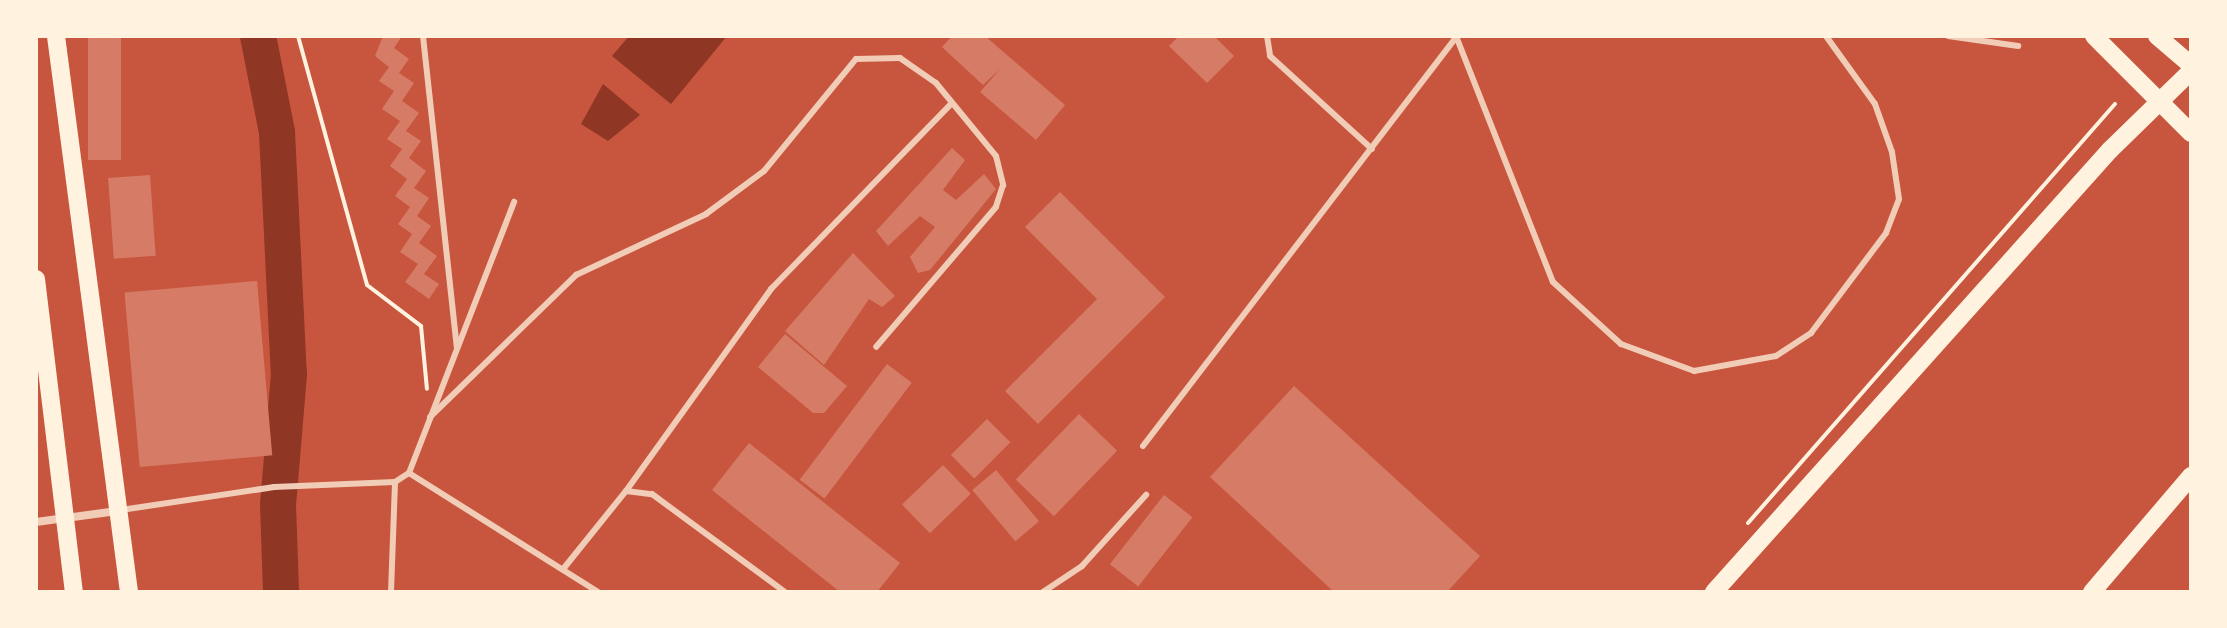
<!DOCTYPE html>
<style>
body{margin:0}
#map{position:relative;width:2227px;height:628px;overflow:hidden;background:#c8553d;font-family:"Roboto Serif",serif}
div>[style]{position:absolute}
.water>*{inset:0;background:#8f3625}
.river>*{height:36px;margin:-18px;padding:0 18px;transform-origin:18px;border-radius:18px;background:#8f3625}
.building>*{inset:0;background:#d67c66;transform-origin:0 0}
.path>*{height:4px;margin:-2px;padding:0 2px;transform-origin:2px;border-radius:2px;background:#fff3e0}
.service>*{height:6px;margin:-3px;padding:0 3px;transform-origin:3px;border-radius:3px;background:#f1ccb7}
.minor>*{height:8px;margin:-4px;padding:0 4px;transform-origin:4px;border-radius:4px;background:#f1ccb7}
.primary>*{height:18px;margin:-9px;padding:0 9px;transform-origin:9px;border-radius:9px;background:#fff3e0}
span{translate:-50% -50%;white-space:nowrap;text-align:center;line-height:1.15;-webkit-text-stroke:6px #fff3e0;paint-order:stroke}
.frame{position:absolute;inset:0;border:38px solid #fff3e0;pointer-events:none}
</style>
<div id="map">
<div class="water">
<i style="clip-path:polygon(629px 36px,727px 36px,671px 104px,612px 56px)"></i>
<i style="clip-path:polygon(603px 84px,640px 115px,608px 141px,581px 124px)"></i>
</div>
<div class="river">
<i style="left:258px;top:36px;width:98px;rotate:78.8deg"></i>
<i style="left:277px;top:132px;width:242px;rotate:87.2deg"></i>
<i style="left:289px;top:374px;width:131px;rotate:94.8deg"></i>
<i style="left:278px;top:505px;width:87px;rotate:88deg"></i>
</div>
<div class="building">
<i style="left:88px;top:36px;width:33px;height:124px"></i>
<i style="clip-path:polygon(383px 36px,402px 36px,394px 48px,409px 59px,399px 73px,414px 83px,402px 101px,419px 113px,406px 131px,421px 141px,409px 158px,426px 171px,414px 188px,429px 198px,417px 216px,431px 226px,419px 243px,437px 256px,424px 274px,439px 284px,429px 299px,405px 282px,418px 264px,400px 252px,412px 234px,398px 224px,410px 207px,395px 196px,407px 179px,390px 166px,402px 149px,387px 139px,400px 121px,382px 109px,394px 91px,379px 81px,389px 67px,375px 56px)"></i>
<i style="clip-path:polygon(952px 36px,985px 36px,1065px 105px,1036px 140px,980px 92px,1001px 68px,983px 85px,942px 47px)"></i>
<i style="clip-path:polygon(1179px 36px,1214px 36px,1234px 56px,1207px 83px,1169px 46px)"></i>
<i style="clip-path:polygon(952px 148px,965px 160px,943px 190px,956px 200px,984px 174px,996px 189px,930px 270px,918px 273px,910px 257px,935px 227px,920px 216px,888px 246px,876px 231px)"></i>
<i style="left:150px;top:175px;width:81px;height:42px;rotate:86deg"></i>
<i style="clip-path:polygon(1060px 192px,1165px 297px,1038px 424px,1005px 391px,1097px 299px,1025px 227px)"></i>
<i style="clip-path:polygon(853px 253px,895px 296px,882px 307px,869px 299px,824px 365px,785px 331px)"></i>
<i style="left:257px;top:281px;width:175px;height:133px;rotate:85deg"></i>
<i style="clip-path:polygon(785px 334px,847px 386px,824px 413px,813px 413px,758px 367px)"></i>
<i style="left:887px;top:364px;width:31px;height:145px;rotate:37deg"></i>
<i style="clip-path:polygon(1294px 386px,1480px 556px,1447px 592px,1334px 592px,1210px 477px)"></i>
<i style="left:1079px;top:414px;width:53px;height:91px;rotate:44deg"></i>
<i style="left:987px;top:419px;width:33px;height:51px;rotate:45deg"></i>
<i style="clip-path:polygon(749px 443px,900px 563px,877px 592px,840px 592px,712px 490px)"></i>
<i style="left:943px;top:465px;width:40px;height:57px;rotate:46deg"></i>
<i style="left:996px;top:470px;width:67px;height:31px;rotate:50deg"></i>
<i style="left:1164px;top:495px;width:36px;height:88px;rotate:38deg"></i>
</div>
<div class="path">
<i style="left:298px;top:36px;width:258px;rotate:74.5deg"></i>
<i style="left:367px;top:285px;width:68px;rotate:37.2deg"></i>
<i style="left:421px;top:326px;width:63px;rotate:84.6deg"></i>
<i style="left:1748px;top:523px;width:557px;rotate:-48.79deg"></i>
</div>
<div class="service">
<i style="left:423px;top:36px;width:313px;rotate:83.8deg"></i>
<i style="left:1267px;top:36px;width:20px;rotate:81deg"></i>
<i style="left:1270px;top:56px;width:138px;rotate:42.4deg"></i>
<i style="left:1456px;top:36px;width:264px;rotate:68.5deg"></i>
<i style="left:1553px;top:282px;width:92px;rotate:42.4deg"></i>
<i style="left:1621px;top:344px;width:78px;rotate:20.3deg"></i>
<i style="left:1694px;top:371px;width:83px;rotate:-10.4deg"></i>
<i style="left:1776px;top:356px;width:42px;rotate:-33.3deg"></i>
<i style="left:1811px;top:333px;width:125px;rotate:-53.1deg"></i>
<i style="left:1886px;top:233px;width:36px;rotate:-69deg"></i>
<i style="left:1899px;top:199px;width:48px;rotate:-98.5deg"></i>
<i style="left:1892px;top:152px;width:51px;rotate:-109.5deg"></i>
<i style="left:1875px;top:104px;width:84px;rotate:-125.8deg"></i>
<i style="left:1948px;top:36px;width:71px;rotate:8.1deg"></i>
<i style="left:430px;top:417px;width:204px;rotate:-44.2deg"></i>
<i style="left:576px;top:275px;width:144px;rotate:-25.1deg"></i>
<i style="left:706px;top:214px;width:72px;rotate:-36.6deg"></i>
<i style="left:764px;top:171px;width:145px;rotate:-50.6deg"></i>
<i style="left:856px;top:59px;width:44px;rotate:-1.3deg"></i>
<i style="left:900px;top:58px;width:44px;rotate:34.8deg"></i>
<i style="left:936px;top:83px;width:94px;rotate:50.6deg"></i>
<i style="left:996px;top:156px;width:30px;rotate:76deg"></i>
<i style="left:1003px;top:185px;width:23px;rotate:108deg"></i>
<i style="left:996px;top:207px;width:184px;rotate:130.6deg"></i>
<i style="left:1143px;top:446px;width:516px;rotate:-52.55deg"></i>
<i style="left:409px;top:473px;width:291px;rotate:-68.8deg"></i>
<i style="left:626px;top:491px;width:249px;rotate:-54.3deg"></i>
<i style="left:771px;top:289px;width:258px;rotate:-45.8deg"></i>
<i style="left:121px;top:510px;width:155px;rotate:-8.5deg"></i>
<i style="left:274px;top:487px;width:121px;rotate:-2.4deg"></i>
<i style="left:395px;top:482px;width:17px;rotate:-33deg"></i>
<i style="left:409px;top:473px;width:223px;rotate:32.2deg"></i>
<i style="left:564px;top:568px;width:99px;rotate:-51.2deg"></i>
<i style="left:626px;top:491px;width:26px;rotate:7deg"></i>
<i style="left:652px;top:494px;width:165px;rotate:36.4deg"></i>
<i style="left:391px;top:592px;width:110px;rotate:-87.9deg"></i>
<i style="left:1043px;top:592px;width:47px;rotate:-33.7deg"></i>
<i style="left:1082px;top:566px;width:96px;rotate:-48deg"></i>
</div>
<div class="minor">
<i style="left:36px;top:522px;width:82px;rotate:-7.7deg"></i>
</div>
<div class="primary">
<i style="left:56px;top:36px;width:561px;rotate:82.52deg"></i>
<i style="left:2094px;top:36px;width:137px;rotate:45deg"></i>
<i style="left:2157px;top:36px;width:45px;rotate:40.5deg"></i>
<i style="left:36px;top:279px;width:315px;rotate:83.1deg"></i>
<i style="left:1714px;top:592px;width:593px;rotate:-48.14deg"></i>
<i style="left:2110px;top:150px;width:113px;rotate:-44.3deg"></i>
<i style="left:2092px;top:592px;width:153px;rotate:-49.5deg"></i>
</div>
<div class="frame"></div>
</div>
